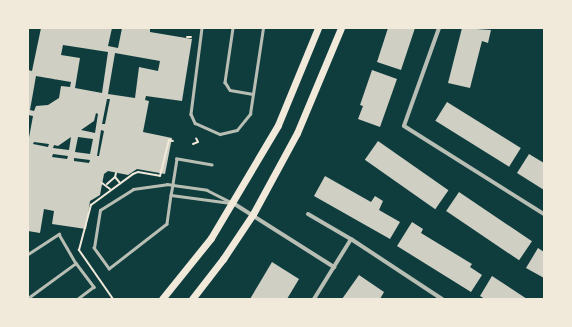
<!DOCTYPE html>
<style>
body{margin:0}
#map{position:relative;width:572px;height:327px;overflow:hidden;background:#0f3d3e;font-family:Inter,sans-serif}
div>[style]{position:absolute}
.building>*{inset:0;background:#cfcfc3;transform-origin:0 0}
.path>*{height:2px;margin:-1px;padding:0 1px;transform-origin:1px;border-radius:1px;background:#f1e9da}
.service>*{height:2.5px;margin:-1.25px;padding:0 1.25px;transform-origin:1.25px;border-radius:1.25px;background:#b8beb3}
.minor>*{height:4px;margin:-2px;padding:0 2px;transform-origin:2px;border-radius:2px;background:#b8beb3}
.secondary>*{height:7px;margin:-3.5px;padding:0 3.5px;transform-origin:3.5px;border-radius:3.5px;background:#f1e9da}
span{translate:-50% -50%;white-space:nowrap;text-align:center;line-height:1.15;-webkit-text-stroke:3.5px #f1e9da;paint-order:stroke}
.frame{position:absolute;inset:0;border:29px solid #f1e9da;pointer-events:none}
</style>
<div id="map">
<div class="building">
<i style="clip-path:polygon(evenodd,41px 28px,112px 28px,108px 46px,118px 48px,122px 28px,150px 28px,150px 32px,192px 39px,182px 101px,146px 96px,145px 100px,149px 101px,143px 132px,172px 138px,165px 174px,137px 169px,128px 175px,108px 171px,104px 174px,100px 195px,90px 201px,86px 229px,52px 224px,54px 211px,44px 209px,40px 233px,28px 231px,28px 143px,33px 116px,28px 115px,28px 70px,32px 71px,41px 28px,63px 45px,108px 52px,102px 93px,75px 88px,80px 58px,61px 55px,63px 45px,41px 28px,115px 53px,160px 61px,158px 71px,139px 67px,135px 98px,108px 94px,115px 53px,41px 28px,36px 76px,71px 82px,70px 87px,61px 86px,59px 98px,48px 105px,36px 106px,34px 111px,30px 110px,36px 76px,41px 28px,107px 99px,110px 99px,105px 124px,102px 124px,107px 99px,41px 28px,96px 113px,98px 114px,95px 133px,81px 130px,94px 121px,96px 113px,41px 28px,101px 130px,104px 131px,99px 156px,97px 156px,101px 130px,41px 28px,71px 137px,69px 150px,53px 148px,54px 145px,58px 146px,71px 137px,41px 28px,78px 137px,93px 139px,90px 154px,75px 152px,78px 137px,41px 28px,34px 142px,49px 144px,48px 147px,33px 144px,34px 142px,41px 28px,53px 154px,68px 156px,67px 159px,52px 157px,53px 154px,41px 28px,74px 158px,90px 160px,89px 163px,74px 161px,74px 158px)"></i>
<i style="clip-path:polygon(388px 28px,415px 28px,401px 70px,377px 62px)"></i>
<i style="clip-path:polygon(462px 28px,491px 30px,488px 43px,482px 41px,470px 88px,448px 83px)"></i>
<i style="clip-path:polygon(372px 70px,397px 79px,380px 127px,358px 119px,363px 106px,360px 105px)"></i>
<i style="left:447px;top:102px;width:87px;height:22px;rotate:32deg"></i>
<i style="left:378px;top:141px;width:86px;height:23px;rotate:35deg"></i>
<i style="clip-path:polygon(529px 154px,544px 163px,544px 190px,517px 173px)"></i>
<i style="clip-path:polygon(325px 176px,371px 202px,375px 196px,383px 201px,379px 210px,400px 222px,390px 239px,314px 196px)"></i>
<i style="left:459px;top:192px;width:88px;height:23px;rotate:34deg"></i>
<i style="clip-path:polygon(412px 222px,423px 229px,421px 233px,472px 264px,470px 267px,482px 275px,471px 292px,397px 246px)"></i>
<i style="clip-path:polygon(538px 248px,544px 252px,544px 278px,526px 268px)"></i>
<i style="clip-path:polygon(272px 262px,299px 279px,287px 299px,250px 299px)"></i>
<i style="clip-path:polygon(359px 275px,384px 292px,380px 299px,342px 299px)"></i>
<i style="clip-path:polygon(492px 276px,527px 299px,485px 299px,480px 296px)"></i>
</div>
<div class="path">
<i style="left:187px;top:37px;width:4px"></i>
<i style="left:193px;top:144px;width:5px;rotate:-22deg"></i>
<i style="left:198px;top:142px;width:4px;rotate:-117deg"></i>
<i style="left:116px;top:173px;width:4px;rotate:104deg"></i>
<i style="left:115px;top:177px;width:8px;rotate:50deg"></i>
<i style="left:102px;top:183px;width:10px;rotate:37deg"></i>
<i style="left:107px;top:184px;width:11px;rotate:-41deg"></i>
<i style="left:113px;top:299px;width:60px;rotate:-124.8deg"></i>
<i style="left:79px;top:250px;width:47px;rotate:-75.1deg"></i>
<i style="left:91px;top:205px;width:52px;rotate:-36.4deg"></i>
<i style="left:133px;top:174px;width:5px;rotate:-22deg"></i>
<i style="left:138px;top:172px;width:22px;rotate:10deg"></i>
<i style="left:160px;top:176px;width:37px;rotate:-76deg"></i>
<i style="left:169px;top:140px;width:4px;rotate:14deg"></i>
</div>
<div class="service">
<i style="left:202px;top:28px;width:87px;rotate:97.3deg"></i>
<i style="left:191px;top:114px;width:10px;rotate:66deg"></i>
<i style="left:195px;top:123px;width:27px;rotate:24deg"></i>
<i style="left:220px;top:134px;width:17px;rotate:-13deg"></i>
<i style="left:237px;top:130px;width:21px;rotate:-51deg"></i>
<i style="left:250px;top:114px;width:87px;rotate:-81.4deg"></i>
<i style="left:233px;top:28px;width:55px;rotate:98.4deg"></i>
<i style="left:225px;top:82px;width:9px;rotate:58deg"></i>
<i style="left:230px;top:90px;width:23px;rotate:10deg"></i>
<i style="left:212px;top:165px;width:36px;rotate:-170deg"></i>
<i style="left:177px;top:159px;width:26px;rotate:99deg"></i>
<i style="left:173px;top:185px;width:10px;rotate:101deg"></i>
<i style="left:171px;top:195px;width:29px;rotate:98deg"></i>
<i style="left:167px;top:224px;width:73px;rotate:142.2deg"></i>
<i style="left:109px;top:269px;width:26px;rotate:-126deg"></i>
<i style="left:94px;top:248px;width:38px;rotate:-81deg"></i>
<i style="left:100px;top:210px;width:39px;rotate:-32deg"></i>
<i style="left:133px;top:189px;width:34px;rotate:-8deg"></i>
<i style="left:167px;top:184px;width:6px;rotate:9deg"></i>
<i style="left:173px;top:185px;width:34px;rotate:8deg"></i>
<i style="left:207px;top:190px;width:28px;rotate:27deg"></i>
<i style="left:171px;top:195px;width:60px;rotate:7.7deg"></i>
<i style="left:28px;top:254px;width:37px;rotate:-33deg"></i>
<i style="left:59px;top:234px;width:34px;rotate:60deg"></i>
<i style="left:28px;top:298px;width:59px;rotate:-36.1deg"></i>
<i style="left:76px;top:263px;width:30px;rotate:53deg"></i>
<i style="left:94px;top:287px;width:20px;rotate:143deg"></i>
</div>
<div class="minor">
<i style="left:439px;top:28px;width:104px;rotate:109.7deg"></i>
<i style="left:404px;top:126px;width:165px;rotate:32.2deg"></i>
<i style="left:233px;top:203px;width:120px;rotate:32.4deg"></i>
<i style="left:308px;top:214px;width:50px;rotate:30.2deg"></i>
<i style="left:351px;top:239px;width:109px;rotate:33.4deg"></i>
<i style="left:314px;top:299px;width:70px;rotate:-58.3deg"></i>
</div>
<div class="secondary">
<i style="left:162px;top:299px;width:78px;rotate:-51.2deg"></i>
<i style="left:211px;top:238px;width:131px;rotate:-59.3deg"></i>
<i style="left:278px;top:125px;width:105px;rotate:-67.6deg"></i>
<i style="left:192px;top:299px;width:51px;rotate:-52.2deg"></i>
<i style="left:223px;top:259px;width:54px;rotate:-56.3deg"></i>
<i style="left:253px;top:214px;width:92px;rotate:-61.5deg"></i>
<i style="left:297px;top:133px;width:114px;rotate:-67.3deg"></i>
</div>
<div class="frame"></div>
</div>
